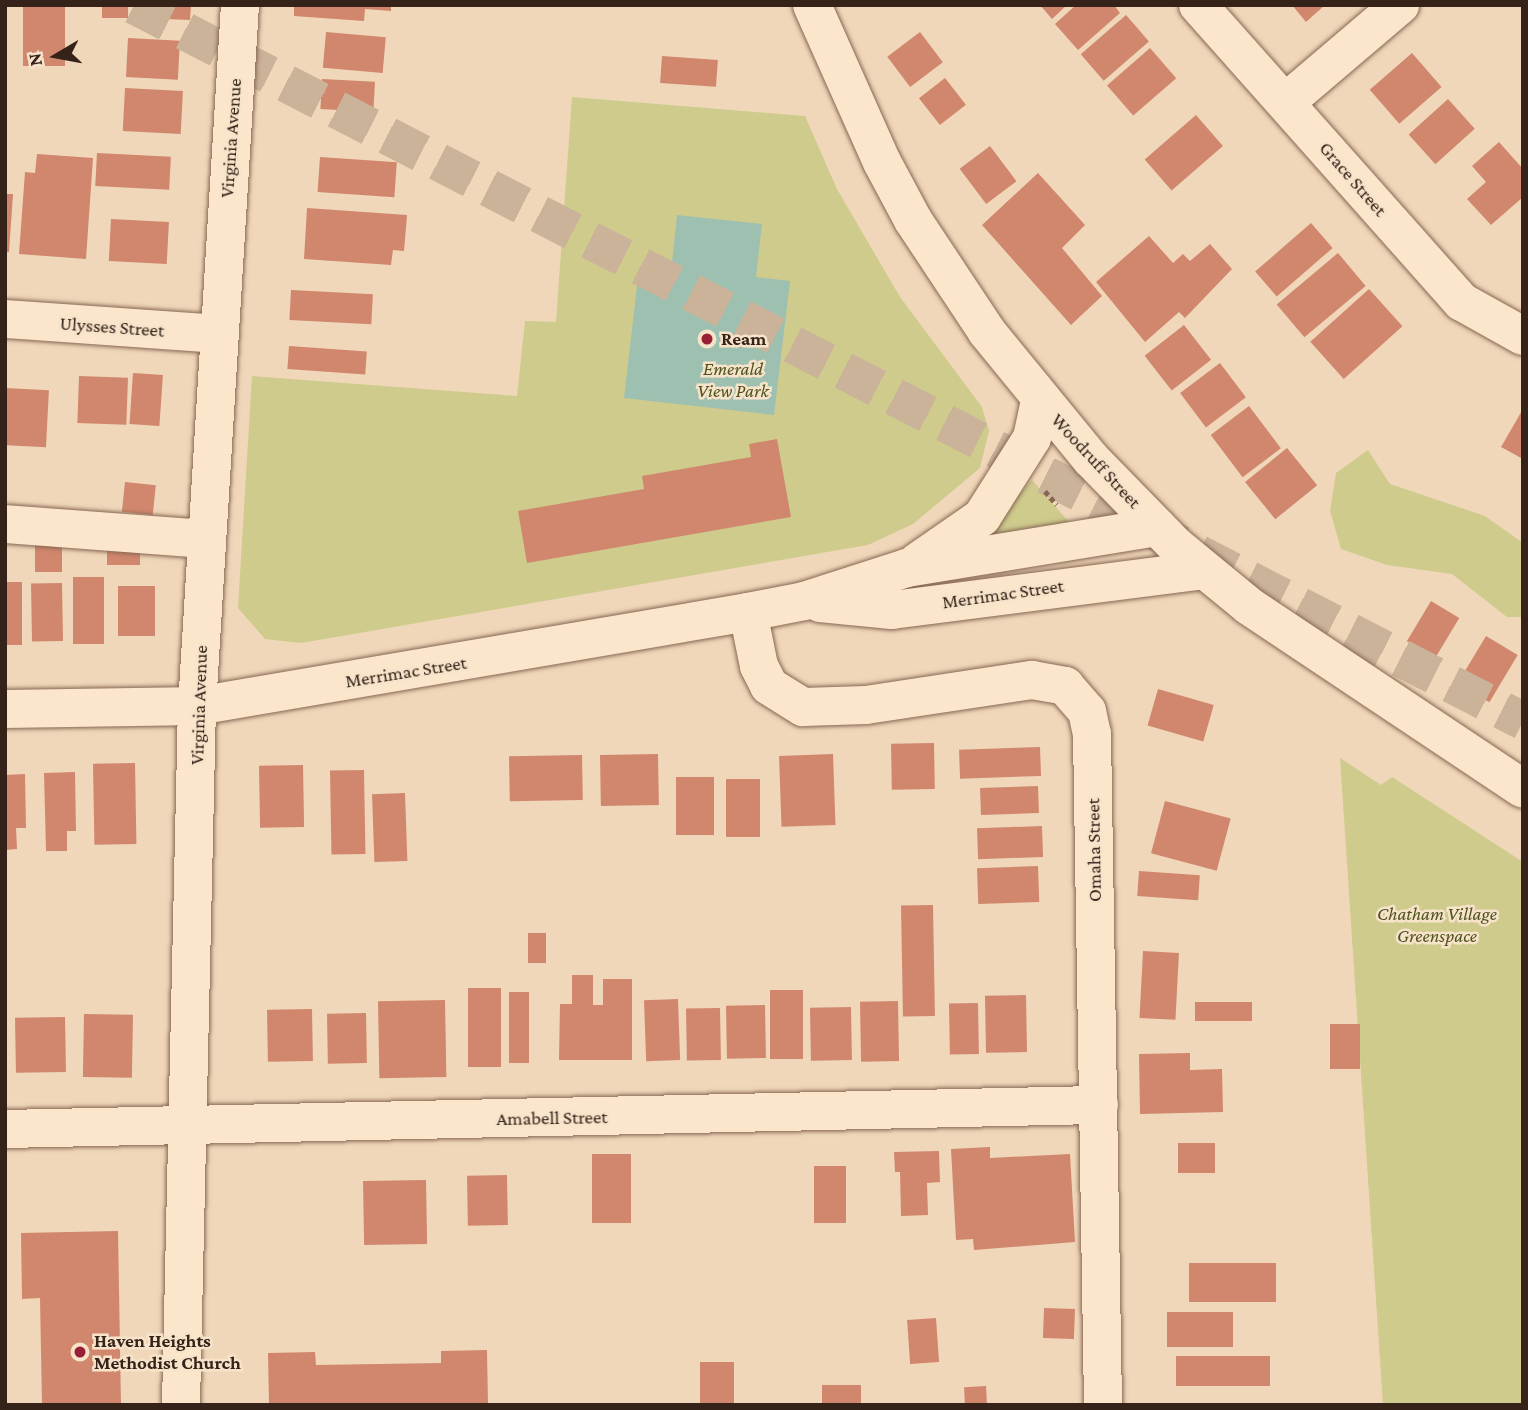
<!DOCTYPE html>
<style>
body{margin:0}
#map{position:relative;width:1528px;height:1410px;overflow:hidden;background:#f0d7b9;font-family:"Crimson Pro",serif}
div>[style]{position:absolute}
.green>*{inset:0;background:#cecb8d}
.water>*{inset:0;background:#9ec0b1}
.building>*{inset:0;background:#d0876d;transform-origin:0 0}
.minor-tunnel>*{height:38px;margin-top:-19px;transform-origin:0;background:repeating-linear-gradient(90deg,#cbb399 0 38px,transparent 0 57px)}
.path>*{height:4.5px;margin-top:-2.25px;transform-origin:0;background:repeating-linear-gradient(90deg,#876753 0 5px,transparent 0 8.5px)}
.roads{filter:drop-shadow(0 0 2px #876753) drop-shadow(0 0 2px #876753)}
.minor>*{height:38px;margin:-19px;padding:0 19px;transform-origin:19px;border-radius:19px;background:#fbe6cc}
.dots>*{width:19px;height:19px;translate:-50% -50%;box-sizing:border-box;border:4px solid #f7e3c9;border-radius:50%}
span{translate:-50% -50%;white-space:nowrap;text-align:center;line-height:1.15;-webkit-text-stroke:5px #f7e3c9;paint-order:stroke}
.street-label{font-size:19px;color:#352219}
.poi-label{font-size:19px;color:#352219;font-weight:700}
.left{translate:0 -50%;text-align:left}
.park-label{font-size:19px;color:#4d521f;font-style:italic}
.frame{position:absolute;inset:0;border:7px solid #352219;pointer-events:none}
.north{position:absolute;left:21px;top:21px;width:70px;height:70px;-webkit-text-stroke:5px #f7e3c9;paint-order:stroke;rotate:260deg;font-size:19px;font-weight:700;line-height:28px;text-align:center;color:#352219}
.north::after{content:'';display:block;margin:auto;width:24px;height:32px;background:#352219;clip-path:polygon(50% 0,100% 100%,50% 72%,0 100%)}
</style>
<div id="map">
<div class="green">
<i style="clip-path:polygon(572px 97px,805px 116px,837px 189px,900px 297px,982px 407px,989px 431px,980px 468px,913px 524px,868px 545px,301px 643px,265px 639px,238px 608px,252px 376px,517px 396px,525px 321px,556px 322px)"></i>
<i style="clip-path:polygon(1368px 450px,1390px 484px,1485px 516px,1523px 543px,1523px 617px,1507px 617px,1452px 574px,1387px 565px,1341px 549px,1330px 511px,1336px 473px)"></i>
<i style="clip-path:polygon(1032px 480px,1076px 530px,972px 546px)"></i>
<i style="clip-path:polygon(1340px 758px,1381px 785px,1392px 777px,1523px 862px,1523px 1405px,1383px 1405px)"></i>
</div>
<div class="water">
<i style="clip-path:polygon(677px 215px,762px 224px,756px 277px,790px 281px,774px 415px,624px 398px,639px 269px,671px 272px)"></i>
</div>
<div class="building">
<i style="left:23px;top:5px;width:42px;height:61px"></i>
<i style="left:102px;top:5px;width:26px;height:13px"></i>
<i style="clip-path:polygon(142px 5px,191px 5px,190px 20px,142px 18px)"></i>
<i style="clip-path:polygon(294px 5px,391px 5px,391px 11px,365px 9px,364px 21px,294px 16px)"></i>
<i style="clip-path:polygon(1040px 5px,1067px 5px,1052px 19px)"></i>
<i style="clip-path:polygon(1076px 5px,1114px 5px,1120px 13px,1078px 50px,1055px 24px)"></i>
<i style="clip-path:polygon(1292px 5px,1325px 5px,1306px 22px)"></i>
<i style="left:1126px;top:15px;width:35px;height:60px;rotate:49deg"></i>
<i style="left:326px;top:32px;width:60px;height:36px;rotate:5deg"></i>
<i style="left:920px;top:32px;width:38px;height:41px;rotate:53deg"></i>
<i style="left:128px;top:38px;width:52px;height:39px;rotate:3deg"></i>
<i style="left:1150px;top:48px;width:40px;height:57px;rotate:49deg"></i>
<i style="left:1412px;top:53px;width:45px;height:56px;rotate:49deg"></i>
<i style="left:662px;top:56px;width:56px;height:27px;rotate:4deg"></i>
<i style="left:945px;top:78px;width:34px;height:33px;rotate:52deg"></i>
<i style="left:322px;top:79px;width:53px;height:30px;rotate:3deg"></i>
<i style="left:125px;top:88px;width:58px;height:43px;rotate:3deg"></i>
<i style="left:1448px;top:99px;width:40px;height:53px;rotate:48deg"></i>
<i style="left:1196px;top:115px;width:41px;height:68px;rotate:49deg"></i>
<i style="clip-path:polygon(1499px 142px,1523px 169px,1523px 197px,1491px 225px,1467px 199px,1486px 182px,1472px 166px)"></i>
<i style="left:990px;top:146px;width:44px;height:38px;rotate:53deg"></i>
<i style="left:97px;top:153px;width:74px;height:33px;rotate:3deg"></i>
<i style="clip-path:polygon(37px 154px,93px 158px,86px 259px,19px 254px,25px 172px,35px 173px)"></i>
<i style="left:320px;top:157px;width:77px;height:35px;rotate:4deg"></i>
<i style="clip-path:polygon(1038px 173px,1085px 225px,1062px 248px,1102px 296px,1071px 325px,982px 225px)"></i>
<i style="clip-path:polygon(5px 194px,13px 194px,9px 252px,5px 252px)"></i>
<i style="clip-path:polygon(307px 208px,407px 215px,404px 251px,393px 250px,391px 265px,304px 259px)"></i>
<i style="left:111px;top:219px;width:58px;height:42px;rotate:3deg"></i>
<i style="left:1311px;top:223px;width:33px;height:74px;rotate:49deg"></i>
<i style="clip-path:polygon(1149px 236px,1173px 263px,1183px 254px,1190px 261px,1210px 244px,1232px 269px,1185px 318px,1179px 312px,1145px 342px,1096px 282px)"></i>
<i style="left:1338px;top:253px;width:43px;height:80px;rotate:50deg"></i>
<i style="left:1369px;top:289px;width:50px;height:79px;rotate:48deg"></i>
<i style="left:291px;top:290px;width:82px;height:30px;rotate:3deg"></i>
<i style="left:1184px;top:325px;width:44px;height:50px;rotate:52deg"></i>
<i style="left:289px;top:346px;width:78px;height:23px;rotate:4deg"></i>
<i style="left:1220px;top:363px;width:43px;height:50px;rotate:53deg"></i>
<i style="left:133px;top:373px;width:30px;height:51px;rotate:4deg"></i>
<i style="left:79px;top:376px;width:49px;height:47px;rotate:2deg"></i>
<i style="left:5px;top:388px;width:44px;height:57px;rotate:3deg"></i>
<i style="left:1249px;top:406px;width:53px;height:48px;rotate:53deg"></i>
<i style="clip-path:polygon(1523px 409px,1523px 459px,1501px 447px)"></i>
<i style="clip-path:polygon(777px 439px,791px 517px,527px 563px,518px 511px,644px 489px,642px 476px,751px 457px,749px 444px)"></i>
<i style="left:1287px;top:448px;width:48px;height:54px;rotate:51deg"></i>
<i style="left:125px;top:482px;width:31px;height:30px;rotate:6deg"></i>
<i style="left:35px;top:542px;width:27px;height:30px"></i>
<i style="left:140px;top:550px;width:15px;height:33px;rotate:90deg"></i>
<i style="left:73px;top:577px;width:31px;height:67px"></i>
<i style="left:5px;top:582px;width:17px;height:63px"></i>
<i style="left:62px;top:583px;width:58px;height:31px;rotate:89deg"></i>
<i style="left:155px;top:586px;width:50px;height:37px;rotate:90deg"></i>
<i style="left:1431px;top:601px;width:33px;height:47px;rotate:31deg"></i>
<i style="left:1486px;top:636px;width:37px;height:55px;rotate:31deg"></i>
<i style="left:1158px;top:689px;width:58px;height:38px;rotate:16deg"></i>
<i style="left:934px;top:743px;width:46px;height:43px;rotate:89deg"></i>
<i style="left:1040px;top:747px;width:29px;height:81px;rotate:88deg"></i>
<i style="left:658px;top:754px;width:51px;height:58px;rotate:89deg"></i>
<i style="left:833px;top:754px;width:71px;height:54px;rotate:88deg"></i>
<i style="left:582px;top:755px;width:45px;height:73px;rotate:89deg"></i>
<i style="left:135px;top:763px;width:81px;height:42px;rotate:89deg"></i>
<i style="left:303px;top:765px;width:62px;height:44px;rotate:89deg"></i>
<i style="left:364px;top:770px;width:84px;height:34px;rotate:89deg"></i>
<i style="clip-path:polygon(75px 772px,76px 831px,67px 831px,67px 851px,46px 851px,44px 773px)"></i>
<i style="clip-path:polygon(25px 774px,26px 828px,16px 828px,17px 849px,5px 850px,5px 775px)"></i>
<i style="left:676px;top:777px;width:38px;height:58px"></i>
<i style="left:726px;top:779px;width:34px;height:58px"></i>
<i style="left:1038px;top:786px;width:27px;height:58px;rotate:88deg"></i>
<i style="left:405px;top:793px;width:68px;height:33px;rotate:88deg"></i>
<i style="left:1165px;top:801px;width:68px;height:54px;rotate:15deg"></i>
<i style="left:1042px;top:826px;width:31px;height:65px;rotate:88deg"></i>
<i style="left:1038px;top:866px;width:36px;height:61px;rotate:88deg"></i>
<i style="left:1139px;top:871px;width:61px;height:25px;rotate:4deg"></i>
<i style="left:933px;top:905px;width:111px;height:32px;rotate:89deg"></i>
<i style="left:528px;top:933px;width:18px;height:30px"></i>
<i style="left:1143px;top:951px;width:36px;height:67px;rotate:3deg"></i>
<i style="clip-path:polygon(572px 975px,593px 975px,593px 1005px,603px 1005px,603px 979px,632px 979px,632px 1060px,559px 1060px,560px 1004px,572px 1004px)"></i>
<i style="left:468px;top:988px;width:33px;height:79px"></i>
<i style="left:770px;top:990px;width:33px;height:69px"></i>
<i style="left:509px;top:992px;width:20px;height:71px"></i>
<i style="left:1026px;top:995px;width:57px;height:41px;rotate:89deg"></i>
<i style="left:678px;top:999px;width:61px;height:34px;rotate:88deg"></i>
<i style="left:445px;top:1000px;width:77px;height:67px;rotate:89deg"></i>
<i style="left:898px;top:1001px;width:60px;height:38px;rotate:89deg"></i>
<i style="left:1252px;top:1002px;width:19px;height:57px;rotate:90deg"></i>
<i style="left:978px;top:1003px;width:51px;height:29px;rotate:89deg"></i>
<i style="left:765px;top:1005px;width:53px;height:39px;rotate:89deg"></i>
<i style="left:851px;top:1007px;width:53px;height:41px;rotate:89deg"></i>
<i style="left:720px;top:1008px;width:52px;height:34px;rotate:89deg"></i>
<i style="left:312px;top:1009px;width:52px;height:45px;rotate:89deg"></i>
<i style="left:366px;top:1013px;width:50px;height:39px;rotate:89deg"></i>
<i style="left:84px;top:1014px;width:49px;height:63px;rotate:1deg"></i>
<i style="left:65px;top:1017px;width:55px;height:50px;rotate:89deg"></i>
<i style="left:1330px;top:1024px;width:30px;height:45px"></i>
<i style="clip-path:polygon(1190px 1053px,1190px 1070px,1222px 1069px,1223px 1112px,1140px 1114px,1139px 1054px)"></i>
<i style="left:1178px;top:1143px;width:37px;height:30px"></i>
<i style="clip-path:polygon(990px 1147px,990px 1158px,1070px 1154px,1075px 1242px,974px 1250px,973px 1239px,956px 1240px,951px 1149px)"></i>
<i style="clip-path:polygon(939px 1151px,940px 1182px,927px 1183px,928px 1215px,901px 1216px,900px 1172px,895px 1172px,894px 1152px)"></i>
<i style="left:592px;top:1154px;width:39px;height:69px"></i>
<i style="left:814px;top:1166px;width:32px;height:57px"></i>
<i style="left:507px;top:1175px;width:50px;height:40px;rotate:89deg"></i>
<i style="left:426px;top:1180px;width:64px;height:63px;rotate:89deg"></i>
<i style="clip-path:polygon(118px 1231px,121px 1405px,42px 1405px,40px 1298px,22px 1299px,21px 1233px)"></i>
<i style="left:1276px;top:1263px;width:39px;height:87px;rotate:90deg"></i>
<i style="left:1044px;top:1308px;width:31px;height:30px;rotate:2deg"></i>
<i style="left:1233px;top:1312px;width:35px;height:66px;rotate:90deg"></i>
<i style="left:936px;top:1318px;width:44px;height:29px;rotate:86deg"></i>
<i style="clip-path:polygon(487px 1350px,488px 1405px,269px 1405px,268px 1353px,315px 1352px,316px 1365px,441px 1363px,441px 1351px)"></i>
<i style="left:1270px;top:1356px;width:30px;height:94px;rotate:90deg"></i>
<i style="left:700px;top:1362px;width:34px;height:43px"></i>
<i style="left:822px;top:1385px;width:39px;height:20px"></i>
<i style="left:986px;top:1386px;width:19px;height:22px;rotate:87deg"></i>
</div>
<div class="minor-tunnel">
<i style="left:134px;top:5px;width:1563px;rotate:27.27deg"></i>
</div>
<div class="path">
<i style="left:1045px;top:491px;width:18px;rotate:49deg"></i>
</div>
<div class="roads">
<div class="minor">
<i style="left:812px;top:5px;width:172px;rotate:66deg"></i>
<i style="left:882px;top:162px;width:66px;rotate:61.9deg"></i>
<i style="left:913px;top:220px;width:134px;rotate:56.5deg"></i>
<i style="left:987px;top:332px;width:164px;rotate:50.7deg"></i>
<i style="left:1091px;top:459px;width:122px;rotate:45.7deg"></i>
<i style="left:1176px;top:546px;width:94px;rotate:39.4deg"></i>
<i style="left:1249px;top:606px;width:329px;rotate:33.7deg"></i>
<i style="left:1198px;top:5px;width:397px;rotate:48.4deg"></i>
<i style="left:1462px;top:302px;width:70px;rotate:29.1deg"></i>
<i style="left:1286px;top:102px;width:150px;rotate:-40.4deg"></i>
<i style="left:5px;top:319px;width:214px;rotate:4deg"></i>
<i style="left:5px;top:524px;width:202px;rotate:4.3deg"></i>
<i style="left:917px;top:562px;width:79px;rotate:-34.7deg"></i>
<i style="left:982px;top:517px;width:93px;rotate:-57.7deg"></i>
<i style="left:1032px;top:438px;width:39px;rotate:-78deg"></i>
<i style="left:820px;top:603px;width:72px;rotate:5.6deg"></i>
<i style="left:892px;top:610px;width:314px;rotate:-7.3deg"></i>
<i style="left:748px;top:612px;width:55px;rotate:78.5deg"></i>
<i style="left:759px;top:666px;width:22px;rotate:63deg"></i>
<i style="left:769px;top:686px;width:40px;rotate:32deg"></i>
<i style="left:803px;top:707px;width:63px;rotate:-1.8deg"></i>
<i style="left:866px;top:705px;width:168px;rotate:-8.6deg"></i>
<i style="left:1032px;top:680px;width:34px;rotate:10deg"></i>
<i style="left:1065px;top:686px;width:33px;rotate:49deg"></i>
<i style="left:1087px;top:711px;width:24px;rotate:78deg"></i>
<i style="left:1092px;top:734px;width:671px;rotate:89.06deg"></i>
<i style="left:5px;top:709px;width:192px;rotate:-0.9deg"></i>
<i style="left:197px;top:706px;width:559px;rotate:-9.68deg"></i>
<i style="left:748px;top:612px;width:57px;rotate:-11.1deg"></i>
<i style="left:804px;top:601px;width:108px;rotate:-17.8deg"></i>
<i style="left:907px;top:568px;width:253px;rotate:-9.3deg"></i>
<i style="left:5px;top:1129px;width:1094px;rotate:-1.26deg"></i>
<i style="left:181px;top:1405px;width:699px;rotate:-88.69deg"></i>
<i style="left:197px;top:706px;width:702px;rotate:-86.49deg"></i>
</div>
</div>
<div class="dots">
<i style="left:707px;top:339px;background:#992034"></i>
<i style="left:80px;top:1352px;background:#992034"></i>
</div>
<div class="street-label">
<span style="left:231px;top:138px;rotate:-86deg">Virginia Avenue</span>
<span style="left:1353px;top:179px;rotate:49deg">Grace Street</span>
<span style="left:112px;top:327px;rotate:4deg">Ulysses Street</span>
<span style="left:1096px;top:461px;rotate:47deg">Woodruff Street</span>
<span style="left:1003px;top:594px;rotate:-8deg">Merrimac Street</span>
<span style="left:406px;top:672px;rotate:-9deg">Merrimac Street</span>
<span style="left:199px;top:705px;rotate:-88deg">Virginia Avenue</span>
<span style="left:1094px;top:850px;rotate:-91deg">Omaha Street</span>
<span style="left:552px;top:1118px;rotate:-1deg">Amabell Street</span>
</div>
<div class="poi-label">
<span class="left" style="left:721px;top:339px">Ream</span>
<span class="left" style="left:94px;top:1352px">Haven Heights<br>Methodist Church</span>
</div>
<div class="park-label">
<span style="left:733px;top:380px">Emerald<br>View Park</span>
<span style="left:1437px;top:925px">Chatham Village<br>Greenspace</span>
</div>
<div class="frame"></div>
<div class="north">N</div>
</div>
